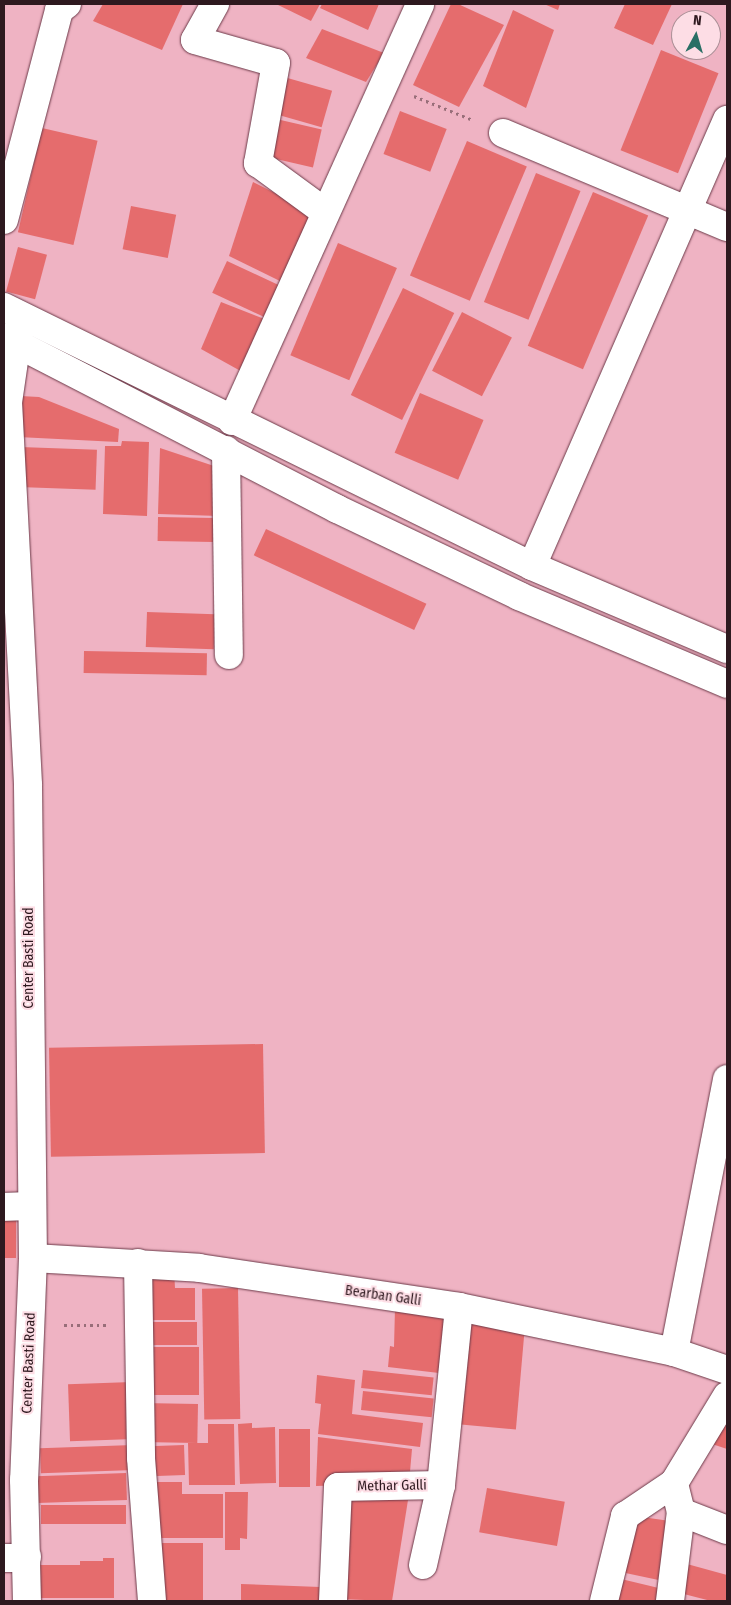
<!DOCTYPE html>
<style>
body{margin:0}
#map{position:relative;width:731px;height:1605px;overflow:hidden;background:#efb3c3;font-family:"Fira Sans Condensed",sans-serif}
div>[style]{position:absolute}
.building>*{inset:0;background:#e56c6d;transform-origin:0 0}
.path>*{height:3px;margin-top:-1.5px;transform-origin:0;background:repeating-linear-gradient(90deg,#986e79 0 2.5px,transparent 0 6.5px)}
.roads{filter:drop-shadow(0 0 1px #6c3a49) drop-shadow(0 0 1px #6c3a49)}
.minor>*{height:28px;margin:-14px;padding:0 14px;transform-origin:14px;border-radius:14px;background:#fff}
.major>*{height:28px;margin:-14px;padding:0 14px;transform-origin:14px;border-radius:14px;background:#fff}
span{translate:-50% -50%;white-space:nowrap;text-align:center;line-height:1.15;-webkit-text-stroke:4px #fddde5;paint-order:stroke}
.street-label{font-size:14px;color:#2e191f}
.frame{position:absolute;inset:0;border:5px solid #2e191f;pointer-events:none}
.north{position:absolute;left:671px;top:10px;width:50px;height:50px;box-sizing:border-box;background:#fddde5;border:1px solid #aa8f96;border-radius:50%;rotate:6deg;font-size:14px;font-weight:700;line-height:20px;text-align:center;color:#2e191f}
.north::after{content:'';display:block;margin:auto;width:18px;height:22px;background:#296f65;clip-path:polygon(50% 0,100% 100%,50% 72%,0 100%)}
</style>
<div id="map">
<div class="building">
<i style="clip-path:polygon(103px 4px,183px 4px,162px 50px,93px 21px)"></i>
<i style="clip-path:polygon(276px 4px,320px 4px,311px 21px)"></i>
<i style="clip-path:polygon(322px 4px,379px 4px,368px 30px,320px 8px)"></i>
<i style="clip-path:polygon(451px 4px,458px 4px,504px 25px,459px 107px,413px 85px)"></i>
<i style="clip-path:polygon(544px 4px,560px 4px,558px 10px)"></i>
<i style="clip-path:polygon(625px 4px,672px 4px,653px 45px,614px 28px)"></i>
<i style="clip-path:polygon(513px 10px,554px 30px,526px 108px,483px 86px)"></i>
<i style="clip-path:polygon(322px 29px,384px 53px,366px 82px,306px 58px)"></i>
<i style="left:661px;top:50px;width:62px;height:108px;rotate:22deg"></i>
<i style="left:284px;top:77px;width:50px;height:38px;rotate:16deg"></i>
<i style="left:400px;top:111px;width:50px;height:46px;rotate:21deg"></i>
<i style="left:272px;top:118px;width:51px;height:39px;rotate:13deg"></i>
<i style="left:42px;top:128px;width:57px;height:107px;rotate:13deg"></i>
<i style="left:467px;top:141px;width:65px;height:146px;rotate:23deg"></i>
<i style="left:536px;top:173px;width:48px;height:139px;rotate:22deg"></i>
<i style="clip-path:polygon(253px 182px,311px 211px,284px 283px,229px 256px)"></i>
<i style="left:593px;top:192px;width:60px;height:167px;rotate:23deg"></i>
<i style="left:131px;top:206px;width:46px;height:44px;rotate:11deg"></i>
<i style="left:338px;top:243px;width:64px;height:122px;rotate:23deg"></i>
<i style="left:18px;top:247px;width:30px;height:46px;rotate:15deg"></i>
<i style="left:227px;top:261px;width:61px;height:35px;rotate:25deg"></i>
<i style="left:403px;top:288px;width:57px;height:119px;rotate:26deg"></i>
<i style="clip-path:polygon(221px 302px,267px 320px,246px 374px,201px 349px)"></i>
<i style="left:462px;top:312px;width:56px;height:66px;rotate:27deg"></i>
<i style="left:420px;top:393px;width:69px;height:65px;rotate:23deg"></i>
<i style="clip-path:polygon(20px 396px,39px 397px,119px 429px,118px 442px,18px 437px)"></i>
<i style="clip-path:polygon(122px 441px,149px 442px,147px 516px,103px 514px,105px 446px,121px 446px)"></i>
<i style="left:20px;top:447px;width:77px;height:40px;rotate:2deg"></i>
<i style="clip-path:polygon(160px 448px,220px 468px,219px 516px,158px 514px)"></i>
<i style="left:158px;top:517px;width:56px;height:24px;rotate:1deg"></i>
<i style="left:266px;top:529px;width:177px;height:29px;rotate:25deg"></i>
<i style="left:147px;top:612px;width:68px;height:35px;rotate:2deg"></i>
<i style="left:84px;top:651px;width:123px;height:22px;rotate:1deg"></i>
<i style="left:263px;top:1044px;width:109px;height:214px;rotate:89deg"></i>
<i style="left:4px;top:1215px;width:12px;height:43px"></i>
<i style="clip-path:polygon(174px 1269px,175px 1288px,195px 1288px,195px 1320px,145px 1320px,145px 1270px)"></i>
<i style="left:238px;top:1288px;width:131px;height:36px;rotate:89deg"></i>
<i style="clip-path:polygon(395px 1308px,447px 1315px,439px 1373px,388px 1367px,390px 1346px,394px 1347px)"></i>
<i style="left:197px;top:1322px;width:23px;height:57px;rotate:90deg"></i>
<i style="left:470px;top:1323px;width:55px;height:102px;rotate:5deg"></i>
<i style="left:144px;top:1347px;width:55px;height:48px"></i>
<i style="left:363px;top:1370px;width:71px;height:18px;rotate:6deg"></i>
<i style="clip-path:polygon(317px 1375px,355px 1380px,352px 1414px,423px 1423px,420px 1447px,318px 1434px,321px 1404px,315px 1403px)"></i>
<i style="left:132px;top:1382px;width:57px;height:64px;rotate:88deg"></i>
<i style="left:363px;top:1391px;width:71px;height:19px;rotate:6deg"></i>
<i style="left:142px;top:1403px;width:56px;height:39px;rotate:1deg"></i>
<i style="clip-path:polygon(727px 1419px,727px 1449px,709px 1443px)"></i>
<i style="clip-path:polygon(252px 1423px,252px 1428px,275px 1427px,276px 1483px,240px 1484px,238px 1424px)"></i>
<i style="clip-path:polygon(208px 1424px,234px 1424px,235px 1485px,189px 1485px,188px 1443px,208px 1443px)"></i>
<i style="left:279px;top:1429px;width:31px;height:58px"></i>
<i style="clip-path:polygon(318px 1437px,412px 1449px,409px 1483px,316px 1486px)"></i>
<i style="left:133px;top:1445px;width:25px;height:93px;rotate:88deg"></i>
<i style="left:184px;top:1445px;width:30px;height:35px;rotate:88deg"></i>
<i style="left:126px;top:1473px;width:27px;height:90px;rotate:88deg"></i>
<i style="clip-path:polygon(154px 1482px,182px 1482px,182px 1494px,223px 1494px,223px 1538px,154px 1538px)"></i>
<i style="left:487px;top:1488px;width:79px;height:45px;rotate:10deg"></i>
<i style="clip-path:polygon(225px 1492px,248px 1492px,247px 1539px,240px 1538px,240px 1550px,225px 1550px)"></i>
<i style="clip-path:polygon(342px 1498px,408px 1500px,392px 1601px,337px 1599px)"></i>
<i style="left:41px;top:1505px;width:85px;height:19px"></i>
<i style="clip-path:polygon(635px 1516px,670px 1521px,668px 1582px,616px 1571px)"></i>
<i style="left:159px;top:1543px;width:44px;height:58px"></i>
<i style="clip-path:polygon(103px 1558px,114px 1558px,114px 1598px,36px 1598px,36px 1565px,80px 1565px,80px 1561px,103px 1561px)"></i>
<i style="clip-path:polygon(687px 1564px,727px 1575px,727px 1601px,711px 1601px,680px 1593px)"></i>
<i style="clip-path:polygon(617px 1578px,667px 1590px,664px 1601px,611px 1601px)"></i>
<i style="clip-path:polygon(241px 1584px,320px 1587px,320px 1601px,241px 1601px)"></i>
</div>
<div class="path">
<i style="left:414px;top:96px;width:64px;rotate:22.1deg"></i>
<i style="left:64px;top:1325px;width:44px"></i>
</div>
<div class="roads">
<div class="minor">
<i style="left:215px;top:4px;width:41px;rotate:119.1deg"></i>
<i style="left:195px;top:40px;width:84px;rotate:15.9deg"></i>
<i style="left:276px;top:63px;width:102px;rotate:100.2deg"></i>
<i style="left:258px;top:163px;width:83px;rotate:36.2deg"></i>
<i style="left:503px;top:133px;width:243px;rotate:22.8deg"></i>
<i style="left:4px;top:220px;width:217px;rotate:-75.3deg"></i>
<i style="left:59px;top:10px;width:10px;rotate:-37deg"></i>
<i style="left:20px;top:320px;width:83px;rotate:98.3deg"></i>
<i style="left:8px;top:402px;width:384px;rotate:87deg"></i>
<i style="left:28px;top:785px;width:473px;rotate:89.4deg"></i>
<i style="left:33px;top:1258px;width:222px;rotate:92.3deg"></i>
<i style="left:24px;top:1480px;width:121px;rotate:88.6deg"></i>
<i style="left:232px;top:421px;width:457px;rotate:-65.7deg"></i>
<i style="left:226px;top:450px;width:205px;rotate:89.2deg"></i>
<i style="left:532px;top:566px;width:487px;rotate:-66.4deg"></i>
<i style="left:4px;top:1207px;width:26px;rotate:-2deg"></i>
<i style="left:33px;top:1258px;width:166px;rotate:3.4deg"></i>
<i style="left:199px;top:1268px;width:263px;rotate:8.5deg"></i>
<i style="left:459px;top:1307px;width:220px;rotate:11.8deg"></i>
<i style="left:674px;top:1352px;width:56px;rotate:18.8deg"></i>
<i style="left:138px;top:1263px;width:195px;rotate:89.1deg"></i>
<i style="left:141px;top:1458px;width:143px;rotate:85.6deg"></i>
<i style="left:674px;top:1352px;width:278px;rotate:-79deg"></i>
<i style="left:681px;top:1512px;width:49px;rotate:21.4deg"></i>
<i style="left:4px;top:1558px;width:23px;rotate:-2deg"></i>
<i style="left:423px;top:1565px;width:82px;rotate:-77.3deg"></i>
<i style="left:333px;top:1601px;width:114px;rotate:-87.5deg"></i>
<i style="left:338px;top:1487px;width:103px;rotate:-1.1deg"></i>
<i style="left:441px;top:1485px;width:179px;rotate:-84.2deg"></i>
<i style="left:604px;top:1601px;width:88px;rotate:-76.1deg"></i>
<i style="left:625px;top:1516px;width:59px;rotate:-34deg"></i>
<i style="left:674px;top:1483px;width:102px;rotate:-58.7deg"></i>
<i style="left:670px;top:1601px;width:90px;rotate:-83deg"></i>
<i style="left:681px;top:1512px;width:30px;rotate:-104deg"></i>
</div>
<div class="major">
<i style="left:4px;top:307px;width:588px;rotate:26.13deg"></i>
<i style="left:532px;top:566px;width:212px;rotate:23.1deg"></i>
<i style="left:4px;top:337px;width:375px;rotate:27.3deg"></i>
<i style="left:337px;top:509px;width:202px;rotate:25.5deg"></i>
<i style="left:519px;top:596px;width:226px;rotate:22.9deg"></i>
</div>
</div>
<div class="street-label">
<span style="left:29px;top:958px;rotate:-90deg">Center Basti Road</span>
<span style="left:383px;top:1296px;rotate:8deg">Bearban Galli</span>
<span style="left:29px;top:1363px;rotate:-88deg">Center Basti Road</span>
<span style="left:392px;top:1486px;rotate:-1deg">Methar Galli</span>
</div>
<div class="frame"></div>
<div class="north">N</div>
</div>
